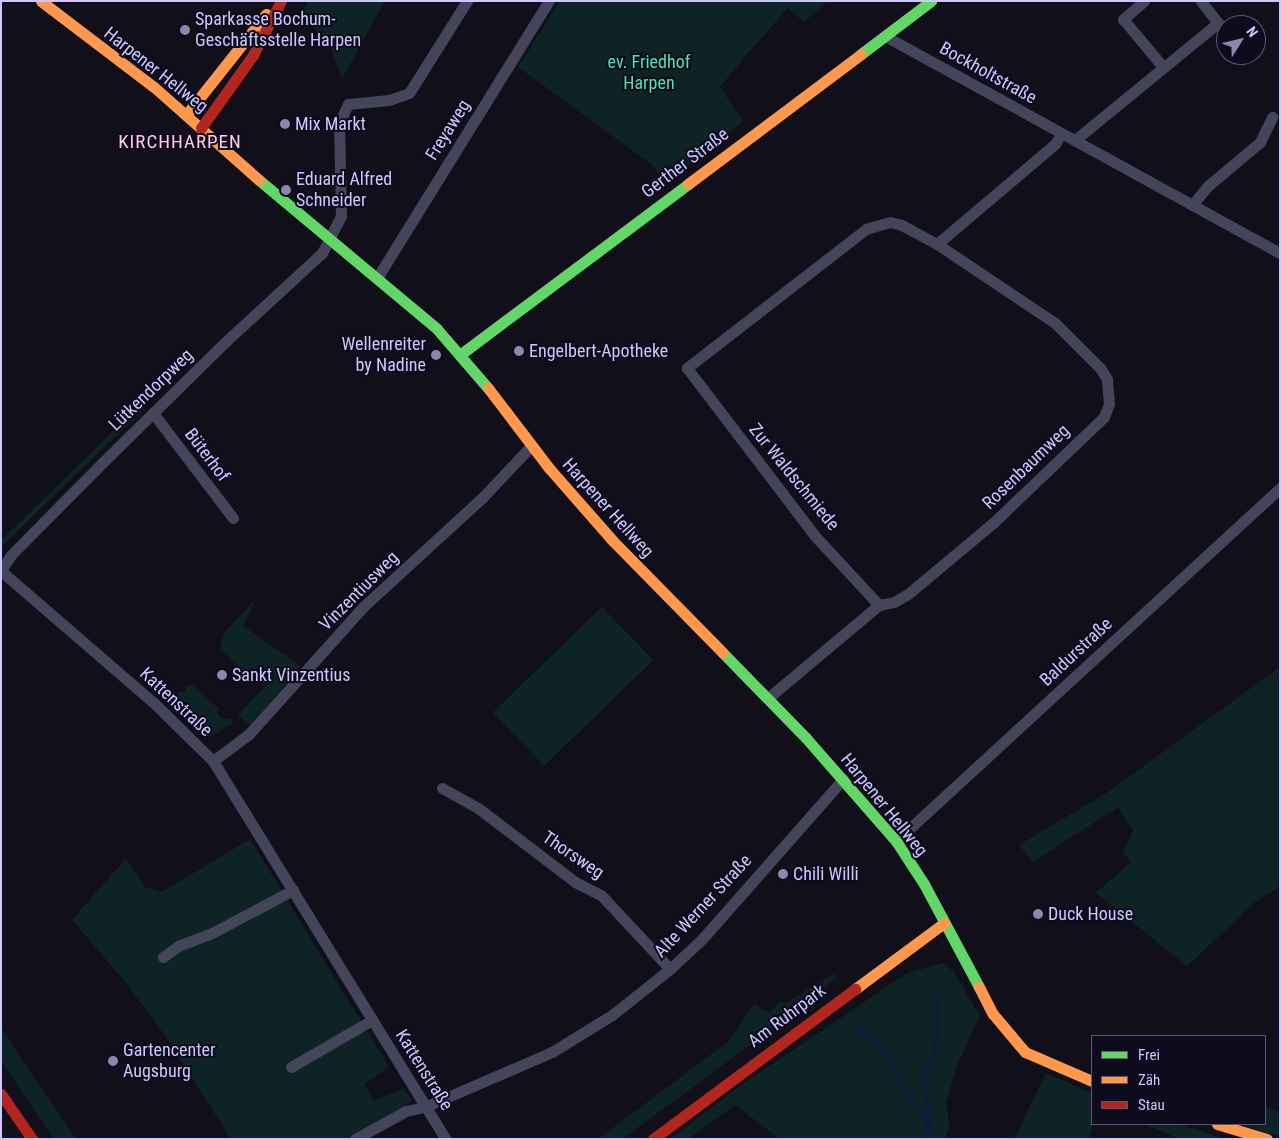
<!DOCTYPE html>
<meta charset="utf-8">
<style>
body{margin:0}
#map{position:relative;width:1281px;height:1140px;overflow:hidden;background:#110f19;font-family:"Roboto Condensed",sans-serif}
div>[style]{position:absolute}
.green>*{inset:0;background:#0e2424;transform-origin:0 0}
.stream>*{height:4.5px;margin:-2.25px;padding:0 2.25px;transform-origin:2.25px;border-radius:2.25px;background:#0a1e3b}
.street>*{height:11px;margin:-5.5px;padding:0 5.5px;transform-origin:5.5px;border-radius:5.5px;background:#44445a}
.fast>*{height:11px;margin:-5.5px;padding:0 5.5px;transform-origin:5.5px;border-radius:5.5px;background:#63d668}
.slow>*{height:11px;margin:-5.5px;padding:0 5.5px;transform-origin:5.5px;border-radius:5.5px;background:#ff974d}
.jam>*{height:11px;margin:-5.5px;padding:0 5.5px;transform-origin:5.5px;border-radius:5.5px;background:#b3261e}
.dots>*{width:14px;height:14px;translate:-50% -50%;box-sizing:border-box;border:2px solid #0e0b1d;border-radius:50%}
span{translate:-50% -50%;white-space:nowrap;text-align:center;line-height:1.15;-webkit-text-stroke:4px #0e0b1d;paint-order:stroke}
.poi-label{font-size:18px;color:#ccc8ff}
.left{translate:0 -50%;text-align:left}
.right{translate:-100% -50%;text-align:right}
.park-label{font-size:18px;color:#52e1b8}
.street-label{font-size:18px;color:#ccc8ff}
.neighbourhood-label{font-size:19px;color:#ffcaed;letter-spacing:1px}
.frame{position:absolute;inset:0;border:2px solid #ccc8ff;pointer-events:none}
.legend{position:absolute;left:1091px;top:1035px;width:175px;height:90px;box-sizing:border-box;background:#0e0b1d;border:1px solid #5a5777;margin:0;padding:6px 9px;list-style:none;font-size:15px;color:#ccc8ff}
.legend li{display:flex;align-items:center;gap:10px;height:25px}
.legend b{width:25px;border:1px solid #5a5777}
.north{position:absolute;left:1216px;top:15px;width:50px;height:50px;box-sizing:border-box;background:#0e0b1d;border:1px solid #5a5777;border-radius:50%;rotate:54deg;font-size:14px;font-weight:700;line-height:20px;text-align:center;color:#ccc8ff}
.north::after{content:'';display:block;margin:auto;width:18px;height:22px;background:#8b87ae;clip-path:polygon(50% 0,100% 100%,50% 72%,0 100%)}
</style>
<div id="map">
<div class="green">
<i style="clip-path:polygon(309px 1px,385px 1px,342px 79px,332px 50px,312px 26px,298px 17px)"></i>
<i style="clip-path:polygon(560px 1px,828px 1px,804px 22px,788px 8px,754px 46px,720px 87px,743px 121px,666px 184px,651px 164px,518px 67px)"></i>
<i style="clip-path:polygon(143px 407px,144px 409px,1px 547px,1px 540px,131px 414px)"></i>
<i style="clip-path:polygon(256px 599px,243px 626px,301px 666px,252px 724px,247px 724px,238px 715px,266px 685px,266px 680px,259px 675px,246px 673px,220px 649px,221px 643px,225px 632px)"></i>
<i style="left:602px;top:607px;width:74px;height:152px;rotate:46deg"></i>
<i style="clip-path:polygon(1280px 667px,1280px 886px,1254px 903px,1187px 966px,1096px 893px,1131px 862px,1123px 853px,1133px 831px,1118px 807px,1033px 862px,1019px 845px,1108px 792px)"></i>
<i style="clip-path:polygon(191px 684px,220px 710px,216px 711px,221px 718px,231px 719px,233px 723px,210px 737px,200px 731px,170px 701px,180px 692px,186px 692px,186px 686px)"></i>
<i style="clip-path:polygon(250px 839px,389px 1067px,365px 1084px,373px 1101px,404px 1088px,412px 1101px,358px 1139px,231px 1139px,166px 1037px,122px 978px,72px 920px,126px 858px,145px 887px,162px 892px)"></i>
<i style="clip-path:polygon(943px 963px,954px 972px,980px 1016px,956px 1068px,946px 1104px,950px 1125px,945px 1139px,780px 1139px,735px 1105px,688px 1139px,670px 1139px,737px 1088px,907px 973px)"></i>
<i style="clip-path:polygon(834px 974px,837px 977px,774px 1028px,622px 1139px,598px 1139px,729px 1041px,754px 1004px,769px 1013px,780px 1001px,784px 1004px)"></i>
<i style="clip-path:polygon(1px 1028px,76px 1139px,54px 1139px,1px 1061px)"></i>
<i style="clip-path:polygon(1046px 1073px,1092px 1093px,1093px 1124px,1089px 1139px,1014px 1139px)"></i>
<i style="clip-path:polygon(1265px 1107px,1280px 1112px,1280px 1136px,1238px 1124px,1265px 1124px)"></i>
<i style="clip-path:polygon(1144px 1124px,1180px 1124px,1225px 1139px,1180px 1139px)"></i>
</div>
<div class="stream">
<i style="left:856px;top:1029px;width:21px;rotate:29deg"></i>
<i style="left:874px;top:1039px;width:26px;rotate:50deg"></i>
<i style="left:891px;top:1059px;width:27px;rotate:70deg"></i>
<i style="left:900px;top:1084px;width:50px;rotate:55.7deg"></i>
<i style="left:926px;top:1139px;width:14px;rotate:-78deg"></i>
<i style="left:929px;top:1125px;width:49px;rotate:-97deg"></i>
<i style="left:923px;top:1076px;width:21px;rotate:-62deg"></i>
<i style="left:933px;top:1057px;width:19px;rotate:-81deg"></i>
<i style="left:936px;top:1038px;width:42px;rotate:-88.6deg"></i>
</div>
<div class="street">
<i style="left:1144px;top:1px;width:28px;rotate:139deg"></i>
<i style="left:1123px;top:19px;width:62px;rotate:50.2deg"></i>
<i style="left:885px;top:36px;width:451px;rotate:28.8deg"></i>
<i style="left:1075px;top:140px;width:185px;rotate:-39.3deg"></i>
<i style="left:1218px;top:23px;width:28px;rotate:-128deg"></i>
<i style="left:1192px;top:205px;width:26px;rotate:-50deg"></i>
<i style="left:1209px;top:185px;width:67px;rotate:-40.1deg"></i>
<i style="left:1260px;top:142px;width:28px;rotate:-64deg"></i>
<i style="left:937px;top:244px;width:155px;rotate:-40.3deg"></i>
<i style="left:1055px;top:144px;width:12px;rotate:-59deg"></i>
<i style="left:377px;top:278px;width:326px;rotate:-58.2deg"></i>
<i style="left:153px;top:413px;width:132px;rotate:52.7deg"></i>
<i style="left:1px;top:570px;width:18px;rotate:-56deg"></i>
<i style="left:11px;top:555px;width:122px;rotate:-45.3deg"></i>
<i style="left:97px;top:468px;width:177px;rotate:-44.5deg"></i>
<i style="left:223px;top:344px;width:134px;rotate:-42.6deg"></i>
<i style="left:322px;top:253px;width:42px;rotate:-62.8deg"></i>
<i style="left:341px;top:216px;width:92px;rotate:-91.2deg"></i>
<i style="left:339px;top:124px;width:22px;rotate:-66deg"></i>
<i style="left:348px;top:104px;width:41px;rotate:-5.6deg"></i>
<i style="left:389px;top:100px;width:21px;rotate:-19deg"></i>
<i style="left:409px;top:93px;width:109px;rotate:-57.8deg"></i>
<i style="left:1px;top:571px;width:201px;rotate:40.8deg"></i>
<i style="left:153px;top:702px;width:84px;rotate:44.5deg"></i>
<i style="left:213px;top:761px;width:444px;rotate:58.4deg"></i>
<i style="left:768px;top:698px;width:145px;rotate:-40deg"></i>
<i style="left:879px;top:605px;width:15px;rotate:-11deg"></i>
<i style="left:894px;top:602px;width:16px;rotate:-30deg"></i>
<i style="left:908px;top:594px;width:111px;rotate:-39.9deg"></i>
<i style="left:993px;top:523px;width:153px;rotate:-43.7deg"></i>
<i style="left:1104px;top:417px;width:14px;rotate:-69deg"></i>
<i style="left:1109px;top:404px;width:25px;rotate:-95deg"></i>
<i style="left:1107px;top:379px;width:13px;rotate:-122deg"></i>
<i style="left:1100px;top:368px;width:64px;rotate:-135deg"></i>
<i style="left:1055px;top:323px;width:142px;rotate:-146.2deg"></i>
<i style="left:937px;top:244px;width:40px;rotate:-152deg"></i>
<i style="left:902px;top:225px;width:12px;rotate:-166deg"></i>
<i style="left:890px;top:222px;width:25px;rotate:164deg"></i>
<i style="left:866px;top:229px;width:227px;rotate:142.2deg"></i>
<i style="left:687px;top:368px;width:211px;rotate:52.7deg"></i>
<i style="left:815px;top:536px;width:94px;rotate:47.2deg"></i>
<i style="left:213px;top:761px;width:45px;rotate:-36.9deg"></i>
<i style="left:249px;top:734px;width:172px;rotate:-48.1deg"></i>
<i style="left:364px;top:606px;width:160px;rotate:-42.5deg"></i>
<i style="left:482px;top:498px;width:71px;rotate:-46.7deg"></i>
<i style="left:442px;top:788px;width:41px;rotate:29.1deg"></i>
<i style="left:478px;top:808px;width:122px;rotate:37.3deg"></i>
<i style="left:575px;top:882px;width:29px;rotate:27deg"></i>
<i style="left:601px;top:895px;width:101px;rotate:47deg"></i>
<i style="left:896px;top:841px;width:522px;rotate:-42.59deg"></i>
<i style="left:163px;top:957px;width:19px;rotate:-36deg"></i>
<i style="left:178px;top:946px;width:36px;rotate:-21deg"></i>
<i style="left:212px;top:933px;width:92px;rotate:-28deg"></i>
<i style="left:291px;top:1067px;width:94px;rotate:-30.1deg"></i>
<i style="left:355px;top:1139px;width:58px;rotate:-28.8deg"></i>
<i style="left:406px;top:1111px;width:22px;rotate:-13deg"></i>
<i style="left:427px;top:1106px;width:136px;rotate:-23.4deg"></i>
<i style="left:552px;top:1052px;width:70px;rotate:-31.7deg"></i>
<i style="left:612px;top:1015px;width:74px;rotate:-38.4deg"></i>
<i style="left:670px;top:969px;width:45px;rotate:-43.2deg"></i>
<i style="left:703px;top:938px;width:212px;rotate:-48.6deg"></i>
</div>
<div class="fast">
<i style="left:861px;top:54px;width:88px;rotate:-37.1deg"></i>
<i style="left:259px;top:180px;width:232px;rotate:39.9deg"></i>
<i style="left:437px;top:329px;width:78px;rotate:49.2deg"></i>
<i style="left:461px;top:354px;width:284px;rotate:-36.8deg"></i>
<i style="left:723px;top:653px;width:119px;rotate:45.7deg"></i>
<i style="left:806px;top:738px;width:137px;rotate:48.9deg"></i>
<i style="left:896px;top:841px;width:51px;rotate:56.9deg"></i>
<i style="left:924px;top:884px;width:117px;rotate:61.9deg"></i>
</div>
<div class="slow">
<i style="left:41px;top:1px;width:142px;rotate:37.3deg"></i>
<i style="left:154px;top:87px;width:140px;rotate:41.5deg"></i>
<i style="left:186px;top:115px;width:129px;rotate:-51.6deg"></i>
<i style="left:688px;top:184px;width:216px;rotate:-36.9deg"></i>
<i style="left:488px;top:388px;width:101px;rotate:52.7deg"></i>
<i style="left:549px;top:468px;width:96px;rotate:48.8deg"></i>
<i style="left:612px;top:540px;width:158px;rotate:45.5deg"></i>
<i style="left:979px;top:987px;width:30px;rotate:63deg"></i>
<i style="left:993px;top:1014px;width:50px;rotate:49.9deg"></i>
<i style="left:1025px;top:1052px;width:73px;rotate:23.4deg"></i>
<i style="left:855px;top:989px;width:111px;rotate:-36.6deg"></i>
<i style="left:1217px;top:1124px;width:52px;rotate:16.7deg"></i>
</div>
<div class="jam">
<i style="left:201px;top:128px;width:90px;rotate:-54.5deg"></i>
<i style="left:253px;top:55px;width:61px;rotate:-62.6deg"></i>
<i style="left:1px;top:1094px;width:55px;rotate:55.4deg"></i>
<i style="left:653px;top:1139px;width:252px;rotate:-36.6deg"></i>
</div>
<div class="dots">
<i style="left:185px;top:30px;background:#8b87ae"></i>
<i style="left:285px;top:124px;background:#8b87ae"></i>
<i style="left:286px;top:190px;background:#8b87ae"></i>
<i style="left:519px;top:351px;background:#8b87ae"></i>
<i style="left:436px;top:355px;background:#8b87ae"></i>
<i style="left:222px;top:675px;background:#8b87ae"></i>
<i style="left:783px;top:874px;background:#8b87ae"></i>
<i style="left:1038px;top:914px;background:#8b87ae"></i>
<i style="left:113px;top:1061px;background:#8b87ae"></i>
</div>
<div class="poi-label">
<span class="left" style="left:195px;top:30px">Sparkasse Bochum-<br>Geschäftsstelle Harpen</span>
<span class="left" style="left:295px;top:124px">Mix Markt</span>
<span class="left" style="left:296px;top:190px">Eduard Alfred<br>Schneider</span>
<span class="right" style="left:426px;top:355px">Wellenreiter<br>by Nadine</span>
<span class="left" style="left:529px;top:351px">Engelbert-Apotheke</span>
<span class="left" style="left:232px;top:675px">Sankt Vinzentius</span>
<span class="left" style="left:793px;top:874px">Chili Willi</span>
<span class="left" style="left:1048px;top:914px">Duck House</span>
<span class="left" style="left:123px;top:1061px">Gartencenter<br>Augsburg</span>
</div>
<div class="park-label">
<span style="left:649px;top:73px">ev. Friedhof<br>Harpen</span>
</div>
<div class="street-label">
<span style="left:156px;top:70px;rotate:38deg">Harpener Hellweg</span>
<span style="left:988px;top:73px;rotate:29deg">Bockholtstraße</span>
<span style="left:448px;top:130px;rotate:-58deg">Freyaweg</span>
<span style="left:685px;top:163px;rotate:-37deg">Gerther Straße</span>
<span style="left:151px;top:390px;rotate:-44deg">Lütkendorpweg</span>
<span style="left:207px;top:455px;rotate:53deg">Büterhof</span>
<span style="left:1026px;top:467px;rotate:-44deg">Rosenbaumweg</span>
<span style="left:794px;top:477px;rotate:51deg">Zur Waldschmiede</span>
<span style="left:608px;top:508px;rotate:48deg">Harpener Hellweg</span>
<span style="left:359px;top:591px;rotate:-45deg">Vinzentiusweg</span>
<span style="left:1076px;top:652px;rotate:-43deg">Baldurstraße</span>
<span style="left:176px;top:702px;rotate:43deg">Kattenstraße</span>
<span style="left:884px;top:805px;rotate:51deg">Harpener Hellweg</span>
<span style="left:573px;top:855px;rotate:34deg">Thorsweg</span>
<span style="left:703px;top:906px;rotate:-47deg">Alte Werner Straße</span>
<span style="left:787px;top:1016px;rotate:-37deg">Am Ruhrpark</span>
<span style="left:424px;top:1070px;rotate:58deg">Kattenstraße</span>
</div>
<div class="neighbourhood-label">
<span style="left:180px;top:142px">KIRCHHARPEN</span>
</div>
<div class="frame"></div>
<ul class="legend">
<li><b style="height:6px;background:#63d668"></b>Frei</li>
<li><b style="height:6px;background:#ff974d"></b>Zäh</li>
<li><b style="height:6px;background:#b3261e"></b>Stau</li>
</ul>
<div class="north">N</div>
</div>
